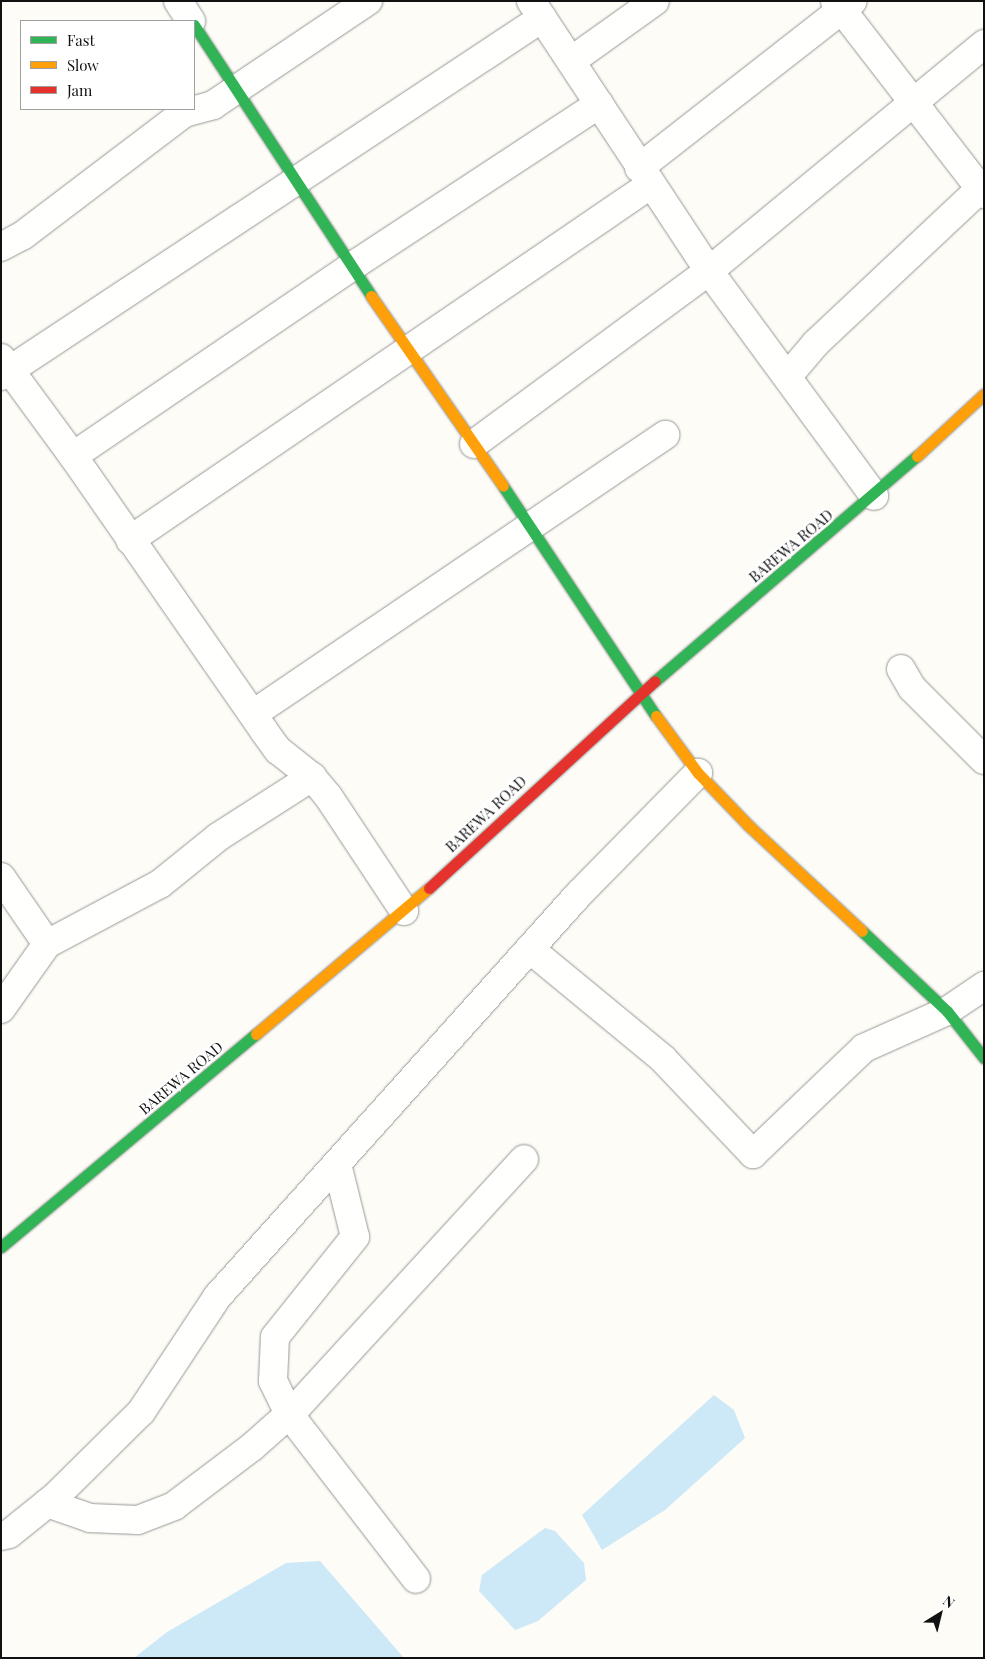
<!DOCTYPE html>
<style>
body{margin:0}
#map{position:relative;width:985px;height:1659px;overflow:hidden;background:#fdfcf7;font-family:"Playfair Display",serif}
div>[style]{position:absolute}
.water>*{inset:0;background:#cde8f7}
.roads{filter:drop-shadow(0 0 1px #979795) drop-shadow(0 0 1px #979795)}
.street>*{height:28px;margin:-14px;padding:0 14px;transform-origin:14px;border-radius:14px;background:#fffffe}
.fast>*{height:11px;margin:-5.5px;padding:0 5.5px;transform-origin:5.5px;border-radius:5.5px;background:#30b455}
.slow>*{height:11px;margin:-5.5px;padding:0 5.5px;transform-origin:5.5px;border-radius:5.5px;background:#ff9f0a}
.jam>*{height:11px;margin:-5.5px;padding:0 5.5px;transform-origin:5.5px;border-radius:5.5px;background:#e5322d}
span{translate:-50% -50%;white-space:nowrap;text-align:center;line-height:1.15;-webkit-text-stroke:5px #fff;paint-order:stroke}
.street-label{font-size:15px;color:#111}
.frame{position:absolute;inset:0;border:2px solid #111;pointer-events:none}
.legend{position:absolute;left:20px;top:20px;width:175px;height:90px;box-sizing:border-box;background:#fff;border:1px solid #a0a0a0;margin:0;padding:6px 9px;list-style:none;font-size:15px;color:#111}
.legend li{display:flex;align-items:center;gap:10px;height:25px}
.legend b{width:25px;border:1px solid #a0a0a0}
.north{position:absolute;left:915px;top:1589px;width:50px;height:50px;-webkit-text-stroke:4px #fff;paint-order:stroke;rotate:36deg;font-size:14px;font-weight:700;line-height:20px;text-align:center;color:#111}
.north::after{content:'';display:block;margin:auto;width:18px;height:22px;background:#111;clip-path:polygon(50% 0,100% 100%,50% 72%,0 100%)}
</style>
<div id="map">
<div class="water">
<i style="clip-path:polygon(714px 1395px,734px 1410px,745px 1438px,665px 1510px,602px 1550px,582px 1515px)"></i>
<i style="clip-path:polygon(545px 1528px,555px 1531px,584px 1563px,586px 1580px,538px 1621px,515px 1630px,479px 1591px,482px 1575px)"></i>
<i style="clip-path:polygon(320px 1561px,404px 1658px,134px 1658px,167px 1632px,286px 1563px)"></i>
</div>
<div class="roads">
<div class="street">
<i style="left:178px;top:1px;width:24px;rotate:57deg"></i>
<i style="left:531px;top:1px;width:323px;rotate:56.6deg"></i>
<i style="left:709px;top:271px;width:279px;rotate:53.7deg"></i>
<i style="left:835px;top:1px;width:244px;rotate:52.3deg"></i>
<i style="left:571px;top:61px;width:103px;rotate:-35.5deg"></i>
<i style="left:639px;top:168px;width:271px;rotate:-38deg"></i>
<i style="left:1px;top:247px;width:24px;rotate:-28deg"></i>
<i style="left:22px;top:236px;width:203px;rotate:-37.2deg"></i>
<i style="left:184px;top:113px;width:30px;rotate:-15deg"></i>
<i style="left:213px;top:105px;width:187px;rotate:-33.9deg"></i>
<i style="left:1px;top:358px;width:122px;rotate:53.7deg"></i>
<i style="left:73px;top:456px;width:335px;rotate:55.2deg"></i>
<i style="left:264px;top:731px;width:24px;rotate:54deg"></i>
<i style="left:278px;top:750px;width:43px;rotate:38.5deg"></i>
<i style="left:312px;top:777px;width:25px;rotate:50deg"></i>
<i style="left:328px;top:796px;width:138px;rotate:56.5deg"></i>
<i style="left:1px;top:376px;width:649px;rotate:-33.49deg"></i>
<i style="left:788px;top:376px;width:43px;rotate:-49.7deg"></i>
<i style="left:816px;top:343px;width:231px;rotate:-43.2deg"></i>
<i style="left:474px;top:444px;width:292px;rotate:-36.4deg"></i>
<i style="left:709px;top:271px;width:357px;rotate:-39.5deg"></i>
<i style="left:73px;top:456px;width:336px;rotate:-34.2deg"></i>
<i style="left:351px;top:267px;width:297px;rotate:-33.3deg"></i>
<i style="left:130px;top:540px;width:630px;rotate:-34.32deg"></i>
<i style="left:901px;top:669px;width:22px;rotate:60deg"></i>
<i style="left:912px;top:688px;width:102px;rotate:45deg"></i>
<i style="left:253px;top:714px;width:498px;rotate:-34.1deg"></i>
<i style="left:1px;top:877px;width:81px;rotate:55.5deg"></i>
<i style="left:531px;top:950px;width:171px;rotate:39.5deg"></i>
<i style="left:663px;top:1059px;width:131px;rotate:46.5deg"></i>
<i style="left:753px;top:1154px;width:153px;rotate:-43.7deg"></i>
<i style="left:864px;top:1048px;width:91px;rotate:-24deg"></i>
<i style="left:947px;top:1011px;width:45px;rotate:-34deg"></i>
<i style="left:1px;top:1009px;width:80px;rotate:-54.7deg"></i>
<i style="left:47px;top:944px;width:128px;rotate:-28deg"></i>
<i style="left:160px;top:884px;width:75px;rotate:-39deg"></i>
<i style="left:218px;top:837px;width:112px;rotate:-32.6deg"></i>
<i style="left:337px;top:1164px;width:75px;rotate:76.1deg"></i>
<i style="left:355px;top:1237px;width:128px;rotate:128.7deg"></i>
<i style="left:275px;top:1337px;width:44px;rotate:92.6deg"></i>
<i style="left:273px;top:1381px;width:37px;rotate:64deg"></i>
<i style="left:289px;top:1414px;width:208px;rotate:52.4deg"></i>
<i style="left:47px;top:1503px;width:46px;rotate:19.2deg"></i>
<i style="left:90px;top:1518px;width:48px;rotate:2.4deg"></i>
<i style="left:138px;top:1520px;width:39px;rotate:-21deg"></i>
<i style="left:174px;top:1506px;width:98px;rotate:-37.1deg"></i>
<i style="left:252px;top:1447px;width:60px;rotate:-41.6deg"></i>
<i style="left:297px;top:1407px;width:336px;rotate:-47.5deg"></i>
<i style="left:1px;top:1536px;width:8px;rotate:-14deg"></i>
<i style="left:9px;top:1534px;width:59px;rotate:-38.8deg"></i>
<i style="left:55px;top:1497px;width:121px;rotate:-44.7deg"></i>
<i style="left:141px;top:1412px;width:138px;rotate:-56.5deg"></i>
<i style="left:217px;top:1297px;width:542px;rotate:-48.07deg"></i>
<i style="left:579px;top:894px;width:170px;rotate:-45.5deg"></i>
</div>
<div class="fast">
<i style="left:194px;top:25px;width:324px;rotate:56.8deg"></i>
<i style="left:503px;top:486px;width:276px;rotate:56.4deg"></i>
<i style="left:655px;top:681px;width:345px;rotate:-40.7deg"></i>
<i style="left:862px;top:931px;width:117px;rotate:43.3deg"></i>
<i style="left:947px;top:1011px;width:60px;rotate:51.8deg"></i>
<i style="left:1px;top:1247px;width:332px;rotate:-39.9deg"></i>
</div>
<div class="slow">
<i style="left:371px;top:296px;width:231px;rotate:55.2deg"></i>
<i style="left:917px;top:456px;width:91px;rotate:-42.8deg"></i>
<i style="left:656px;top:716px;width:71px;rotate:53.6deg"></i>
<i style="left:698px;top:773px;width:74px;rotate:46.1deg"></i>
<i style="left:749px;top:826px;width:154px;rotate:42.9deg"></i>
<i style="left:256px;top:1034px;width:226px;rotate:-40.2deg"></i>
</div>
<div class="jam">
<i style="left:429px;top:888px;width:306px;rotate:-42.5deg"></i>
</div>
</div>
<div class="street-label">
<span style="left:791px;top:546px;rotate:-40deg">BAREWA ROAD</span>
<span style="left:486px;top:814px;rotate:-43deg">BAREWA ROAD</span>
<span style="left:181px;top:1078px;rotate:-40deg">BAREWA ROAD</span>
</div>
<div class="frame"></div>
<ul class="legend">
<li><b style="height:6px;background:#30b455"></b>Fast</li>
<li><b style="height:6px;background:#ff9f0a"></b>Slow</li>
<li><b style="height:6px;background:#e5322d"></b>Jam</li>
</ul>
<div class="north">N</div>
</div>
